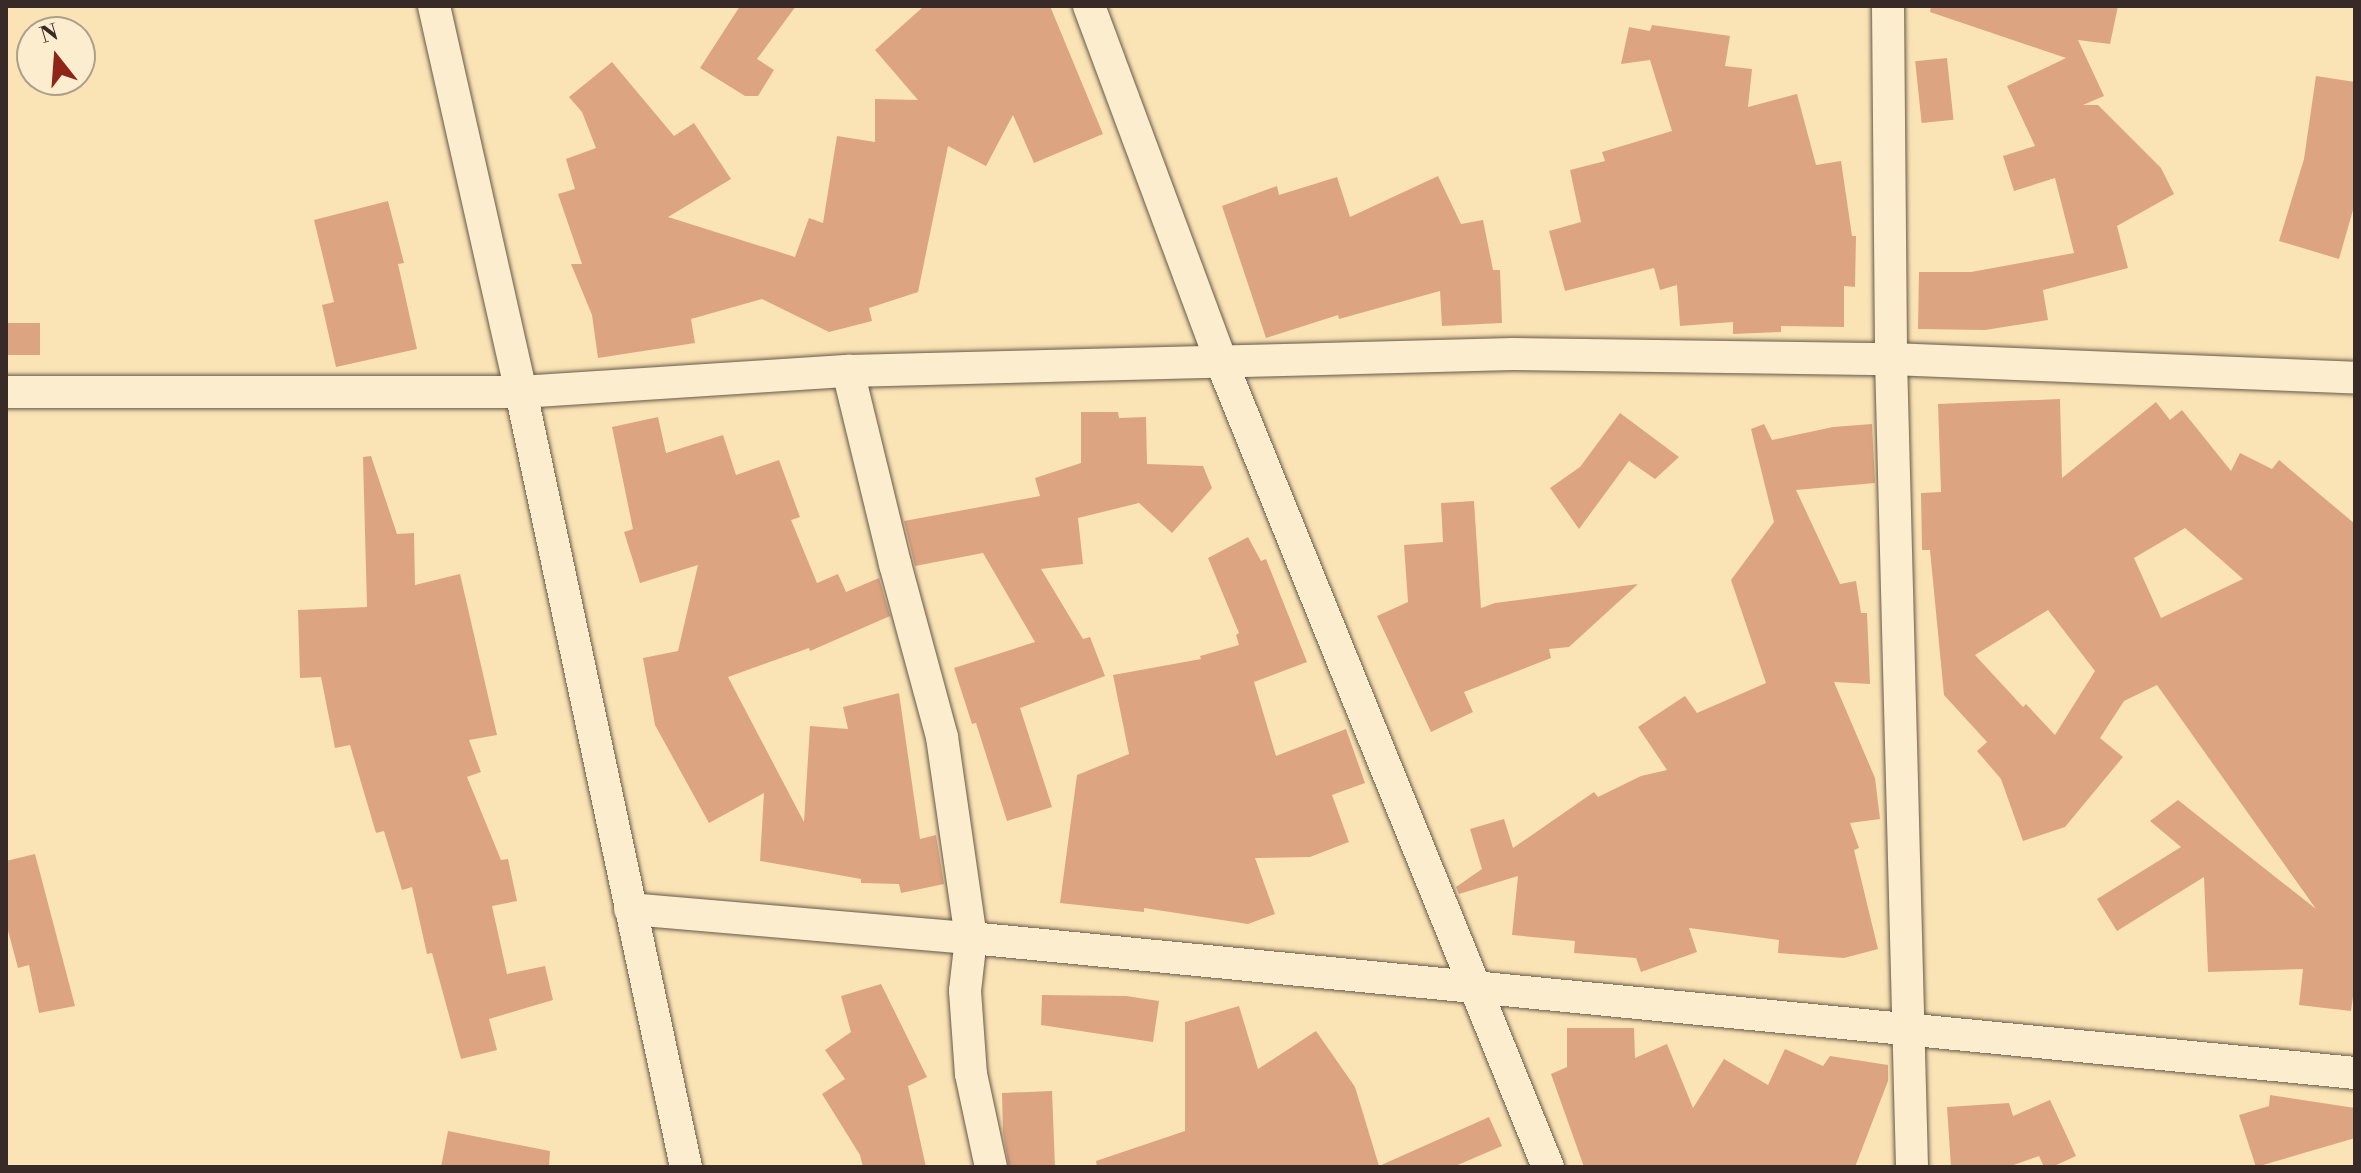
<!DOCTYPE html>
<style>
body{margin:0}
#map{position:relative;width:2361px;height:1173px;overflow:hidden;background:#fae4b5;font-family:"Libre Bodoni",serif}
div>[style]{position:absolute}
.building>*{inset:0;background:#dda482;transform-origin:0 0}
.roads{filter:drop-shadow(0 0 2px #68594a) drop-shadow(0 0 2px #68594a)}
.minor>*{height:32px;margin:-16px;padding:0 16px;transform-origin:16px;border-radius:16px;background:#fcedcf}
span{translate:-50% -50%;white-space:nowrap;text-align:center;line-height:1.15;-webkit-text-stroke:8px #fcedcf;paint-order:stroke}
.frame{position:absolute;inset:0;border:8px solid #382b27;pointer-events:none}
.north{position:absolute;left:16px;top:16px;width:80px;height:80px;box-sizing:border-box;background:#fcedcf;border:2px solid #ae9f8c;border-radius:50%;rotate:343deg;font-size:22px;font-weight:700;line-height:32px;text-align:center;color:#382b27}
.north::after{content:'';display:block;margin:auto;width:28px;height:36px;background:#8f2418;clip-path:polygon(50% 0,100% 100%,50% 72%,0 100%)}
</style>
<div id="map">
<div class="building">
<i style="clip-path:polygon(740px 6px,796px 6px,757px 59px,774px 70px,758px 96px,745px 96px,700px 68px)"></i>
<i style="clip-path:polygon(924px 6px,1050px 6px,1103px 134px,1034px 163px,1013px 115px,986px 166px,948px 146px,918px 292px,869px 308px,872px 321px,829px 332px,762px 299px,691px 319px,695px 343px,598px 358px,592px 315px,571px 264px,582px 264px,558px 194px,575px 189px,566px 159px,596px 148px,582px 112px,569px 97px,612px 62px,674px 136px,694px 123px,731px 179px,668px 217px,795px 257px,809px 218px,823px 223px,837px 136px,875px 142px,875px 99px,918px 100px,875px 50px)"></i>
<i style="clip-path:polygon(1931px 6px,2118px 6px,2110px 44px,2078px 40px,2104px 96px,2083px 105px,2098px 105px,2161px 168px,2174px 194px,2117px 226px,2128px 268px,2043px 290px,2048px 320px,1985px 330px,1918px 329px,1919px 272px,1971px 272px,2074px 253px,2055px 178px,2014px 191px,2003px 156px,2035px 146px,2007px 86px,2066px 58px,1930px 12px)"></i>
<i style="clip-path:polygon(1652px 25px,1730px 36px,1725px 66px,1752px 69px,1748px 107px,1797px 94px,1816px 165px,1841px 161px,1852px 236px,1856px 236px,1855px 287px,1844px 286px,1844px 327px,1781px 326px,1781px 332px,1733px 334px,1733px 322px,1680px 326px,1677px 285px,1660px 290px,1654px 268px,1565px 291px,1549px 231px,1581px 222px,1570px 170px,1605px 161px,1602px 152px,1672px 131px,1650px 60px,1621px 64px,1629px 27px,1650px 31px)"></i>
<i style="left:1947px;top:58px;width:62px;height:32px;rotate:84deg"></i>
<i style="clip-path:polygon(2316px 76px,2355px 82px,2355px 203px,2339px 259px,2279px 241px,2304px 159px)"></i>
<i style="clip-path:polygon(1438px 176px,1461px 224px,1483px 220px,1493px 270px,1500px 270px,1502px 323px,1442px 326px,1440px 291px,1339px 319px,1338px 315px,1266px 338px,1222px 206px,1277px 186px,1279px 195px,1337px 177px,1350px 217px)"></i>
<i style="clip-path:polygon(388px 201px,404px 263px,398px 264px,417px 349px,336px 367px,322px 305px,334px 302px,314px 220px)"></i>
<i style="left:40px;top:323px;width:32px;height:34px;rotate:90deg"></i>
<i style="clip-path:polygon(evenodd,2060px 399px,2062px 478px,2156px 402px,2170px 420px,2182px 410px,2231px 471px,2240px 453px,2272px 469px,2279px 460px,2355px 524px,2355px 982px,2351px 1011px,2299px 1005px,2303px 969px,2208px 972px,2204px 877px,2117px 931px,2097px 899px,2181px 847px,2150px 821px,2178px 800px,2316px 909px,2157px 685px,2124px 701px,2100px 738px,2123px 757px,2065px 827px,2023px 841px,2001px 779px,1977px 751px,1987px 742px,1944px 695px,1930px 550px,1922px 550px,1921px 493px,1941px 492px,1938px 404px,2060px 399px,2185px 528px,2243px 579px,2161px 618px,2134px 558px,2185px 528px,2060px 399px,2048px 610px,2095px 671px,2055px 735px,2026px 704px,2023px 707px,1975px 655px,2048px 610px)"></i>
<i style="clip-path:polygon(1081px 412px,1118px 412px,1119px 418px,1146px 417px,1147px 464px,1203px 466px,1212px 488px,1172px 533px,1139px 503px,1078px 518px,1083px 564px,1041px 569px,1083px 639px,1090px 637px,1105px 676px,1020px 708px,1052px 807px,1007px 821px,976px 723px,972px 724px,954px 668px,1035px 642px,983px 553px,915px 566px,904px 521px,1040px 496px,1035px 478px,1081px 463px)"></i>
<i style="clip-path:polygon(1620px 413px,1679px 457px,1655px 479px,1629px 461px,1579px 529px,1550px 488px,1580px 467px)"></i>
<i style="clip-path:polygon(658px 417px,666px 453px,723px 435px,736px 475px,779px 460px,800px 517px,791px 520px,817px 583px,838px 574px,846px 592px,879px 578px,890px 616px,810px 651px,809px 648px,728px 677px,804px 822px,810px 726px,848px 729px,843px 707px,899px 693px,920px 839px,936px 835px,944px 884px,901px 893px,899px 884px,861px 883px,861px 879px,760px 861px,764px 793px,709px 823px,655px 725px,643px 658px,678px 651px,698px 565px,640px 583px,624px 532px,633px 529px,612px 427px)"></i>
<i style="clip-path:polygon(1764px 424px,1772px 440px,1833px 427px,1872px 424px,1875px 483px,1796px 490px,1840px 584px,1856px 581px,1861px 613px,1867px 613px,1870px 684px,1834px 682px,1875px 778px,1880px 819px,1850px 823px,1859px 848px,1854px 850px,1878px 949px,1844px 958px,1778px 953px,1779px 940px,1689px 928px,1697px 952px,1641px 972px,1636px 958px,1574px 953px,1575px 941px,1512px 935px,1518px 876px,1459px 894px,1456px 887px,1482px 869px,1470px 829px,1504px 819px,1513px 848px,1594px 792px,1598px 797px,1641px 776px,1667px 770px,1638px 727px,1685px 696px,1697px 713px,1766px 683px,1731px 580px,1774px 522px,1751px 429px)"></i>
<i style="clip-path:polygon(371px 456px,397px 534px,414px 533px,415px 585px,460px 574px,497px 735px,469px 740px,481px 772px,467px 777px,501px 860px,508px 859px,517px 901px,492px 906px,507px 974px,545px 966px,553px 1000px,489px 1019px,497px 1050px,461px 1059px,432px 953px,427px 954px,412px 887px,402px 890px,384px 831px,376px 833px,350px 745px,335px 748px,321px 677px,300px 678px,298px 610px,367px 607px,363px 457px)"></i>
<i style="clip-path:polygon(1474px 501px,1481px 608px,1495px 603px,1638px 584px,1569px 647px,1549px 649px,1551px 658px,1464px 692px,1473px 712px,1431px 732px,1377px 616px,1408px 602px,1404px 545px,1443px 542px,1441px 503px)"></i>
<i style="clip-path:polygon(1248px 537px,1261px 561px,1266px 559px,1307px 662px,1254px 682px,1276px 756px,1346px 729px,1365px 783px,1332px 795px,1349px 842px,1310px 857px,1255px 858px,1275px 914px,1248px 924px,1144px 908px,1144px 912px,1060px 903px,1077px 775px,1129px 754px,1113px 675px,1201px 659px,1200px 656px,1239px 645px,1236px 635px,1239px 633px,1208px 558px)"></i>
<i style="clip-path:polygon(35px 854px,75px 1006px,39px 1013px,29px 965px,18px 968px,6px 923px,6px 861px)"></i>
<i style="clip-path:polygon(881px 984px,927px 1077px,908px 1086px,926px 1167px,863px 1167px,860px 1155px,822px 1094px,845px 1079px,825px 1050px,851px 1032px,841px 996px)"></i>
<i style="clip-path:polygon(1042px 995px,1126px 996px,1159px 1001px,1153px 1042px,1041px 1025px)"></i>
<i style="clip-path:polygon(1239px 1006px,1258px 1069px,1316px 1031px,1355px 1087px,1379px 1166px,1489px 1117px,1502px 1146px,1453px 1167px,1097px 1167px,1096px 1161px,1185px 1131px,1185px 1022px)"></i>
<i style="clip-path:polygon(1567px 1028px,1634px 1028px,1635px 1058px,1667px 1044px,1693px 1108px,1724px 1059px,1768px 1085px,1785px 1049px,1823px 1066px,1830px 1056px,1888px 1065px,1888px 1081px,1855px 1167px,1584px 1167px,1551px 1074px,1567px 1067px)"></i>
<i style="clip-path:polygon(1052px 1091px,1055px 1167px,1009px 1167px,1003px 1132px,1002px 1093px)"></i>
<i style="clip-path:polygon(2270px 1095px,2355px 1108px,2355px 1138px,2256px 1167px,2239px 1115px,2269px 1106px)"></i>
<i style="clip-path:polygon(2050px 1100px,2076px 1156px,2052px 1167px,2044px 1167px,2039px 1156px,2008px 1167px,1951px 1167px,1947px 1107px,2009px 1103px,2013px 1116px)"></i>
<i style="clip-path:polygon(448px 1131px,550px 1151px,549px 1167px,441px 1167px)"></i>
</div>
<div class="roads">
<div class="minor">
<i style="left:434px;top:6px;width:396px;rotate:77.3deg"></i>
<i style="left:521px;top:392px;width:792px;rotate:77.98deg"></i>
<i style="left:1089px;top:6px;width:379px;rotate:69.6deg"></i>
<i style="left:1221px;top:361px;width:870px;rotate:67.92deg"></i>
<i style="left:1888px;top:6px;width:353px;rotate:89.5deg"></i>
<i style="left:1891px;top:359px;width:808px;rotate:88.51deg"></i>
<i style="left:848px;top:371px;width:199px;rotate:76.3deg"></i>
<i style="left:895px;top:564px;width:179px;rotate:74.8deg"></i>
<i style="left:942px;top:737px;width:203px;rotate:81.8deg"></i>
<i style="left:971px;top:938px;width:53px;rotate:96.5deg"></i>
<i style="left:965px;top:991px;width:83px;rotate:85.9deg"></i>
<i style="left:971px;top:1074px;width:95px;rotate:77.9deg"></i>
<i style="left:6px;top:392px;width:515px"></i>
<i style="left:521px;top:392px;width:328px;rotate:-3.7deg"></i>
<i style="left:848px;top:371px;width:665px;rotate:-1.46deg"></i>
<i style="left:1513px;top:354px;width:378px;rotate:0.8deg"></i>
<i style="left:1891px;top:359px;width:464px;rotate:2.3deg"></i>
<i style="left:630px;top:909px;width:342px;rotate:4.9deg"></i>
<i style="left:971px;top:938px;width:1391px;rotate:5.57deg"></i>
</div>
</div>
<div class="frame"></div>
<div class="north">N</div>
</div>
